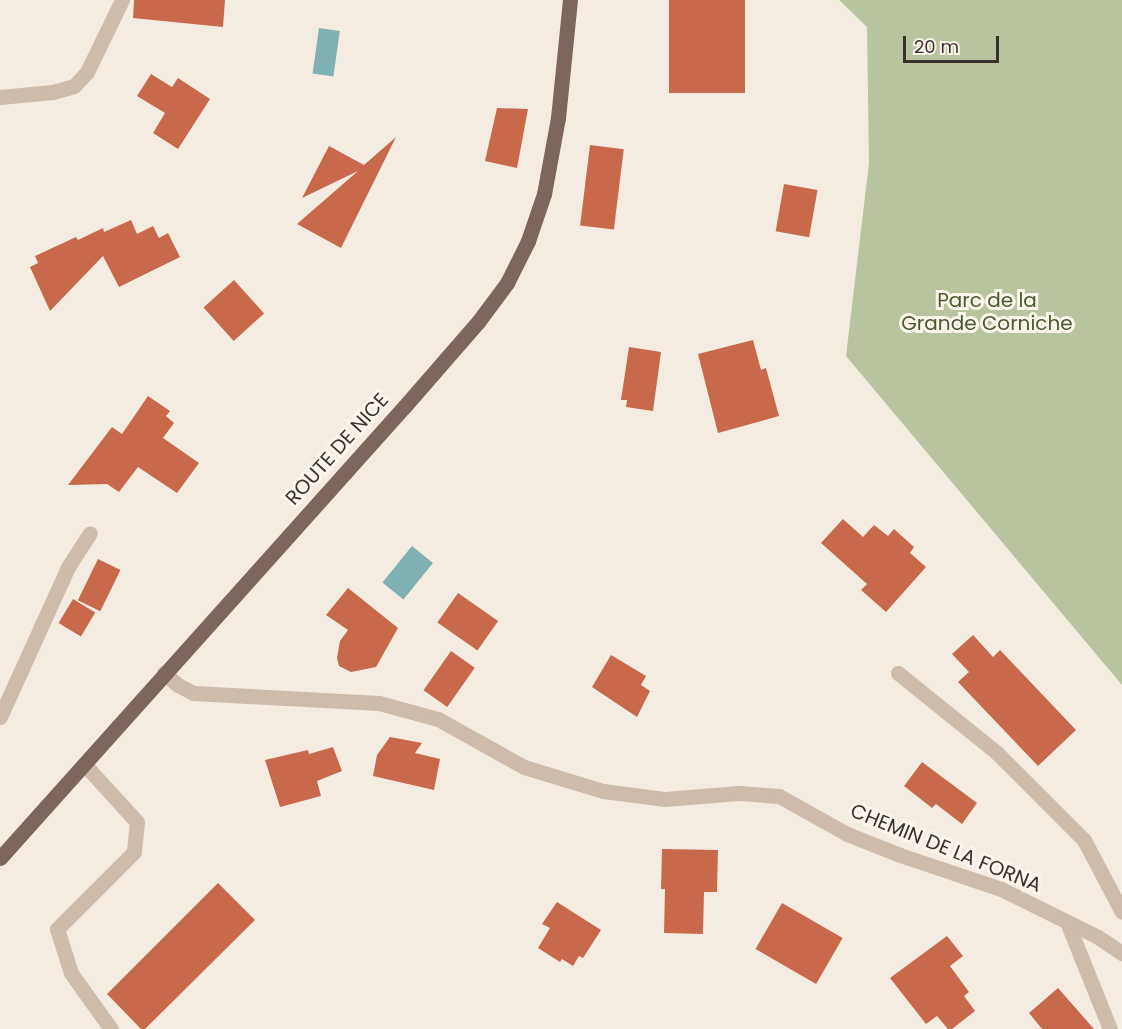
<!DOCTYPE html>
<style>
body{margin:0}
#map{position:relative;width:1122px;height:1029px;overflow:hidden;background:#f4ebe1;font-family:Poppins,sans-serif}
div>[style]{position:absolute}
.green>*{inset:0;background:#b8c4a0}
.water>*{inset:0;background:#7fb0b2;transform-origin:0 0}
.building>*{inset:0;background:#c8694b;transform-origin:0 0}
.minor>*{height:15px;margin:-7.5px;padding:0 7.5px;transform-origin:7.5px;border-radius:7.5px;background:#cdbbac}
.major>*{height:15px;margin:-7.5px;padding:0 7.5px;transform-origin:7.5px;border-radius:7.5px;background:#7d675c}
span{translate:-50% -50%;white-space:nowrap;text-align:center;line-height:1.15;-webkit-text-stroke:6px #fbf5ee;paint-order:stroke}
.park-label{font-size:20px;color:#4a5a2e}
.street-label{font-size:20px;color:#3b302b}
.scale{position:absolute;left:903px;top:36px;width:96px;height:27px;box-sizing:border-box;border:3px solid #3b302b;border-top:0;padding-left:8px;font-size:18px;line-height:21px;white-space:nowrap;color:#3b302b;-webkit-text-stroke:4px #fbf5ee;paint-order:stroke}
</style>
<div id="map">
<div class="green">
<i style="clip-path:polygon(839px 0,1122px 0,1122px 685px,846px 356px,869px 163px,867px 27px)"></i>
</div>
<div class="water">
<i style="left:319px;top:28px;width:21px;height:46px;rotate:8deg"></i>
<i style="left:412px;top:546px;width:27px;height:47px;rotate:39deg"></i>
</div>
<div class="building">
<i style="clip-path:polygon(134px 0,225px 0,223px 27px,133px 18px)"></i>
<i style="left:669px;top:0;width:76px;height:93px"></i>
<i style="clip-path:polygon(151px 74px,172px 87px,178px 78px,210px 99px,178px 149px,153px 133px,165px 113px,137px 96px)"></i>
<i style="clip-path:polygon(497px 108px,528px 109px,517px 168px,485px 161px)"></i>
<i style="clip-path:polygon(396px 137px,341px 248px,297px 224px,358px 171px,302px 198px,329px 146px,364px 165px)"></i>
<i style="left:590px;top:145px;width:34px;height:81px;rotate:7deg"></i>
<i style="left:784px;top:184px;width:34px;height:48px;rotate:10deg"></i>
<i style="clip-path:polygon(131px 220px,137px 234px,153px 226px,159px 238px,168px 233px,180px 257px,119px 287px,103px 256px,50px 311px,30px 267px,38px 263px,35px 256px,76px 237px,78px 240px,103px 228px,104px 232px)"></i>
<i style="left:234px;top:280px;width:45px;height:41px;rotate:48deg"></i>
<i style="clip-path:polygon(753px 340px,761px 370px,766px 368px,779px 416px,718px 433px,698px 354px)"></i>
<i style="clip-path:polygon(629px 347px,661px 352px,653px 411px,626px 407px,627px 400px,621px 400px)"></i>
<i style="clip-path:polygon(148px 396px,170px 411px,166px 416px,174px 423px,163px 438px,199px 463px,177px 493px,138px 467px,119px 492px,107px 484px,68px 485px,112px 427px,122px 434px)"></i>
<i style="clip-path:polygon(843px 519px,863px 537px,874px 525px,888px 536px,894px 529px,914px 547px,910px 553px,926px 567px,886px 612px,861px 590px,867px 584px,821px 543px)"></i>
<i style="left:98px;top:559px;width:25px;height:46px;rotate:26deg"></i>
<i style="clip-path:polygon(348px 588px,398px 628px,376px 667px,351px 672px,339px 666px,337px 658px,340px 641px,348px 630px,326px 615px)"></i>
<i style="left:458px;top:593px;width:49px;height:36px;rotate:35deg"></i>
<i style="left:73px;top:599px;width:26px;height:28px;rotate:31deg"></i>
<i style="clip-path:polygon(973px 635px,993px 657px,1000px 650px,1076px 730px,1038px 766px,958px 682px,969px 672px,952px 654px)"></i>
<i style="left:451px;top:651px;width:29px;height:48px;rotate:35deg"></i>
<i style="clip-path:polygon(611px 655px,646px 676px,641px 685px,650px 691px,637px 717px,592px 687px)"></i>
<i style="clip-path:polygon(390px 737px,422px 743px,415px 753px,440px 759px,434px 790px,373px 776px,377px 755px)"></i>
<i style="clip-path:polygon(333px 747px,342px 771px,317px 781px,321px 796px,280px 807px,265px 760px,308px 750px,309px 754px)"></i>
<i style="clip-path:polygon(922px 762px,977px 803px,962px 824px,936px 804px,932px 808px,904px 786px)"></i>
<i style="clip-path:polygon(662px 849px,718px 850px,717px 892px,704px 892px,703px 934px,664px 933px,665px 889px,661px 889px)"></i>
<i style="clip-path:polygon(218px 883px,255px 920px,145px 1029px,141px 1029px,107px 994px)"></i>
<i style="clip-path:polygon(557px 902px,601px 930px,583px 958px,579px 956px,573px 966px,562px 959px,560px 962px,538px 948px,550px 928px,542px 924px)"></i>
<i style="left:782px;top:903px;width:70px;height:53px;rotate:30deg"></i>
<i style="clip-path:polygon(947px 936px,963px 956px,950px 966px,969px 992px,964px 996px,975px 1011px,952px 1029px,948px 1029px,937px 1016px,926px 1024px,890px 978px)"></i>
<i style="clip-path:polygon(1058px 988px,1094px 1029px,1042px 1029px,1029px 1013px)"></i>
</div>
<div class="minor">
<i style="left:0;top:97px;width:53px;rotate:-5.4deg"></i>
<i style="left:53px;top:92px;width:22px;rotate:-16deg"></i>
<i style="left:74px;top:86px;width:19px;rotate:-47deg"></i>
<i style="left:87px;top:72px;width:80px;rotate:-64.1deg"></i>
<i style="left:164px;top:673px;width:18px;rotate:41deg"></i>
<i style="left:178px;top:685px;width:17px;rotate:28deg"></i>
<i style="left:193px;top:693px;width:186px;rotate:3.1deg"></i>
<i style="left:379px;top:703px;width:61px;rotate:15.2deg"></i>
<i style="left:438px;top:719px;width:98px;rotate:29.2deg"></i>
<i style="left:524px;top:767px;width:83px;rotate:16.9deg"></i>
<i style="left:603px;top:791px;width:63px;rotate:7.4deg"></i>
<i style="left:665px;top:799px;width:74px;rotate:-4.6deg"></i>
<i style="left:739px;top:793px;width:40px;rotate:4.3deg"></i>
<i style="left:779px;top:796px;width:78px;rotate:29.2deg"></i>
<i style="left:847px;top:834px;width:57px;rotate:21.6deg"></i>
<i style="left:900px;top:855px;width:107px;rotate:18.6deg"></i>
<i style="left:1001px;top:889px;width:108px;rotate:26.3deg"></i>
<i style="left:1098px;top:937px;width:29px;rotate:34deg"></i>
<i style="left:898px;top:673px;width:127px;rotate:38.9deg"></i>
<i style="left:997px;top:753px;width:123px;rotate:45deg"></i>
<i style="left:1084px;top:840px;width:81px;rotate:62.2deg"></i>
<i style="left:0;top:717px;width:165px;rotate:-65.6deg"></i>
<i style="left:68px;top:567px;width:40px;rotate:-57.1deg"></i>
<i style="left:85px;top:765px;width:77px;rotate:47.6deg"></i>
<i style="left:137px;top:822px;width:30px;rotate:96deg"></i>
<i style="left:134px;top:852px;width:109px;rotate:135deg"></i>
<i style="left:57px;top:929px;width:46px;rotate:72.3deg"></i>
<i style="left:71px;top:973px;width:69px;rotate:54.5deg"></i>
<i style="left:1067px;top:922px;width:115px;rotate:68.1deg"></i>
</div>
<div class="major">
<i style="left:0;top:858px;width:605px;rotate:-48.15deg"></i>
<i style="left:404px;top:407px;width:113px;rotate:-49deg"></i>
<i style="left:478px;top:322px;width:49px;rotate:-53.4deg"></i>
<i style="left:507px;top:283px;width:47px;rotate:-63.4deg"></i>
<i style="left:528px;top:241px;width:50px;rotate:-71.2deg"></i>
<i style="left:544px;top:194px;width:77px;rotate:-79.6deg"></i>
<i style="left:558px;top:118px;width:119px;rotate:-84.2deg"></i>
</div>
<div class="park-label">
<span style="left:987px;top:312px">Parc de la<br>Grande Corniche</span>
</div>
<div class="street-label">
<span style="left:337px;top:449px;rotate:-48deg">ROUTE DE NICE</span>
<span style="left:946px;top:848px;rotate:22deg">CHEMIN DE LA FORNA</span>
</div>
<div class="scale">20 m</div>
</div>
